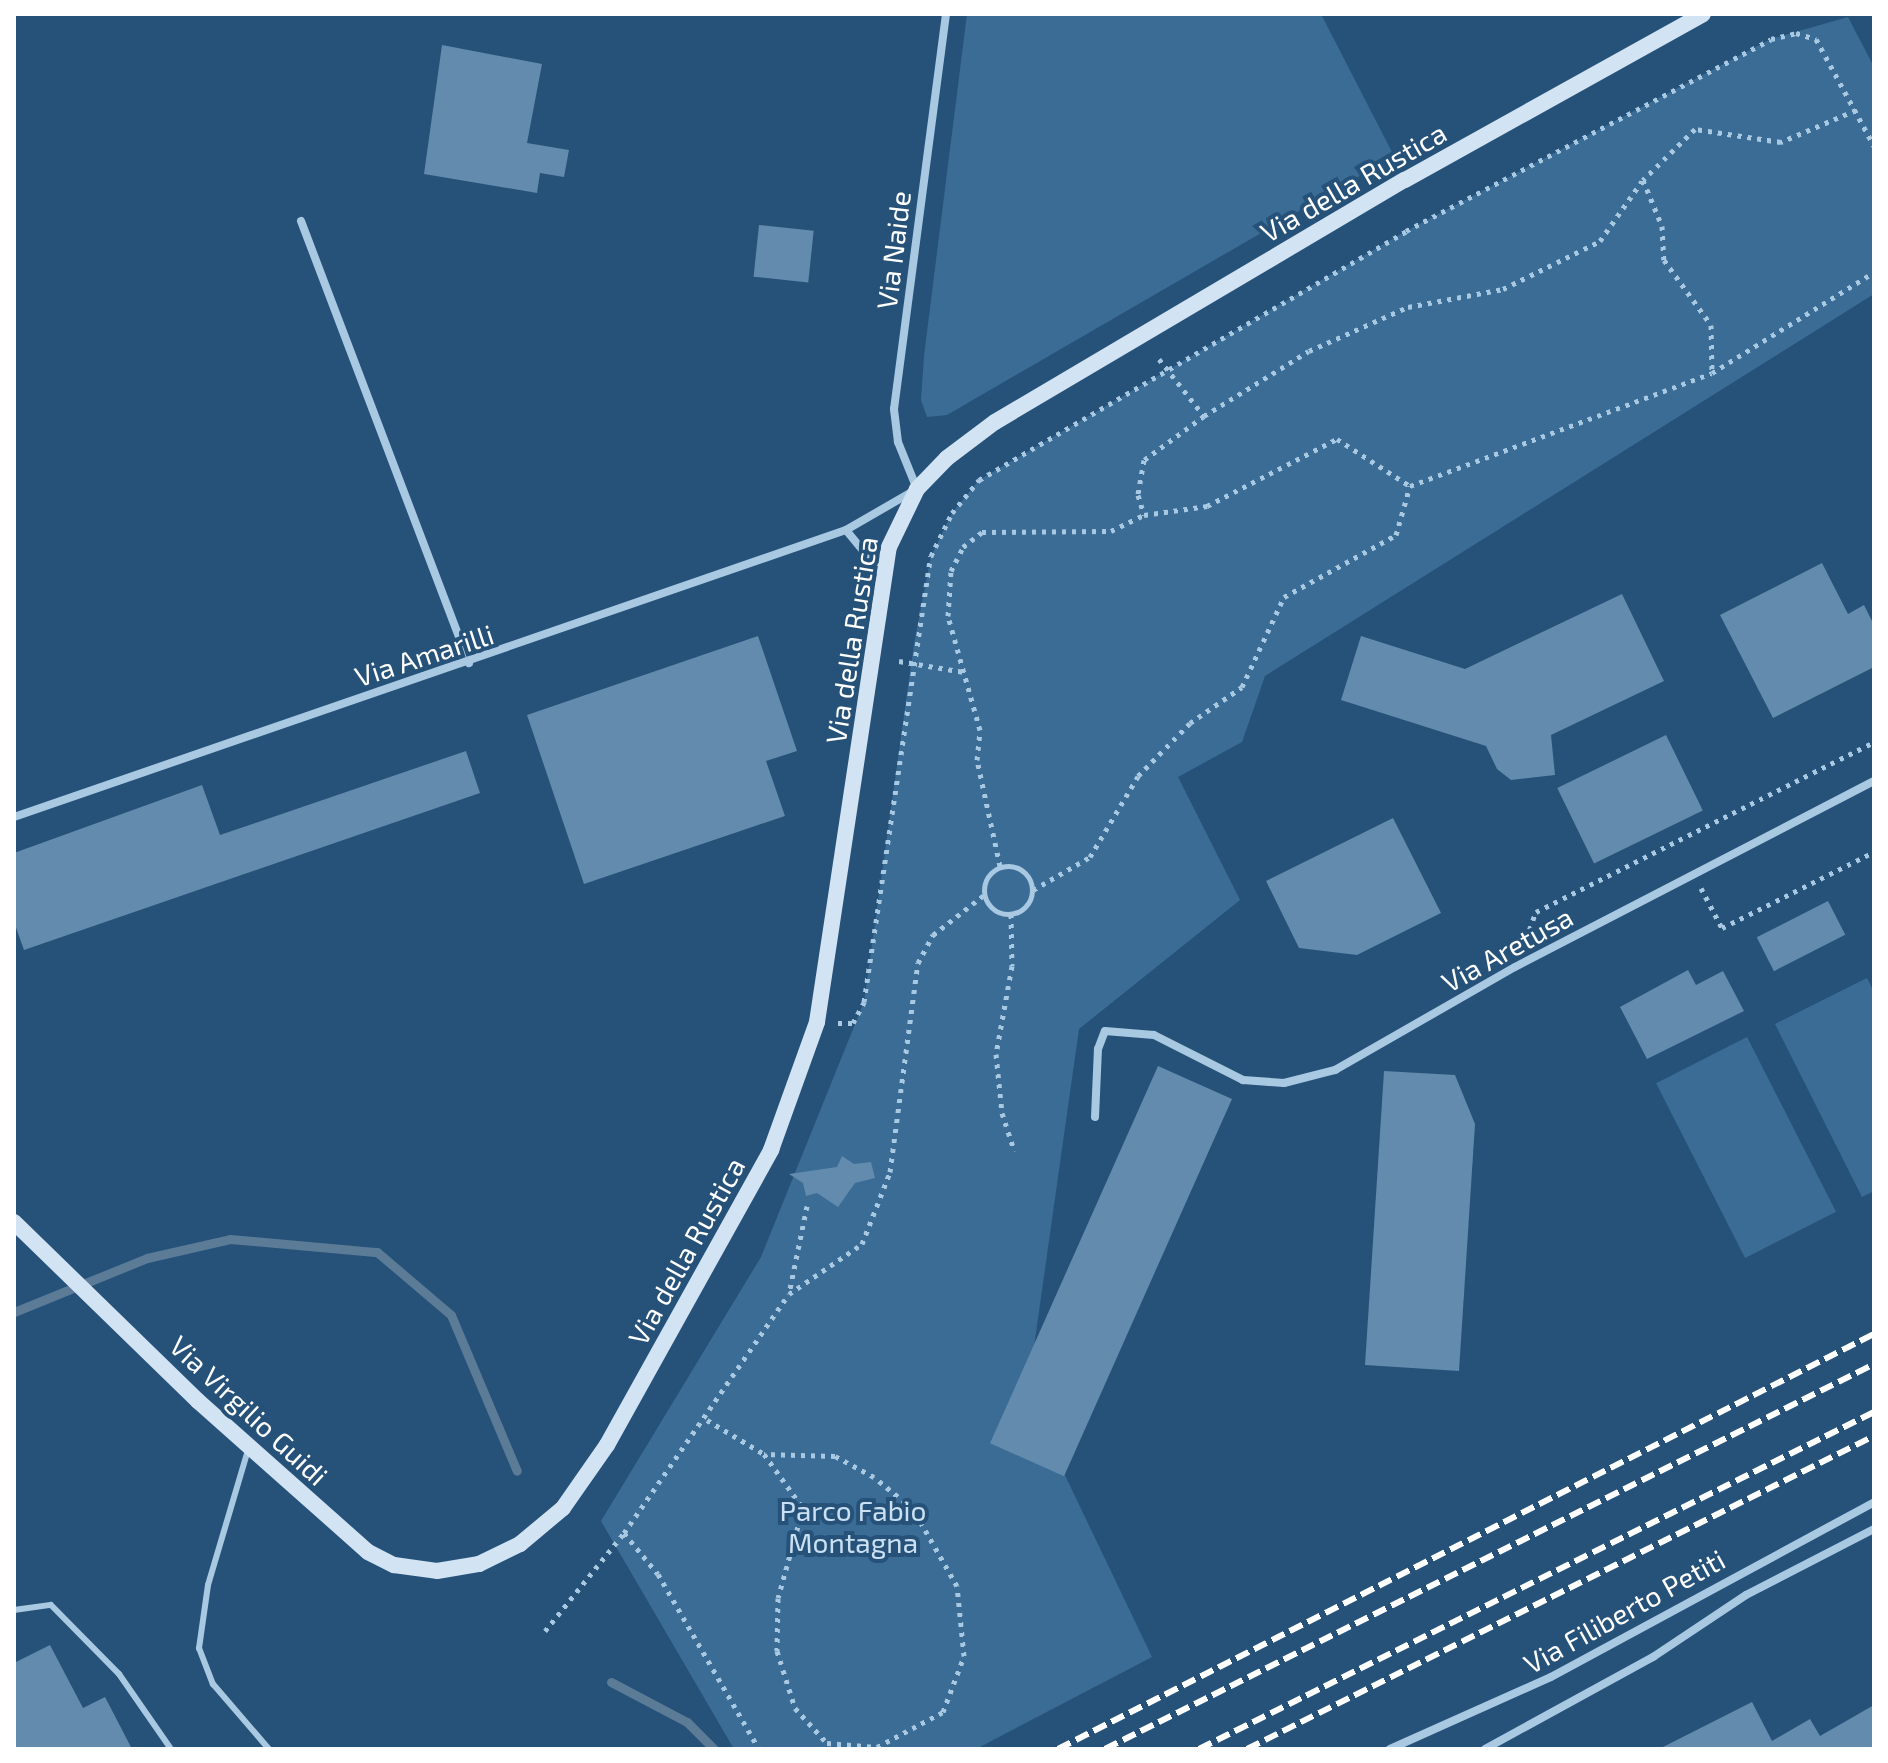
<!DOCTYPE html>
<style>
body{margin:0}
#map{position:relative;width:1888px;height:1763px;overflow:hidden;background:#265279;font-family:"Exo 2",sans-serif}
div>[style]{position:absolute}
.green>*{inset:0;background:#3a6c96;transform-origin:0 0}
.stream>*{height:9px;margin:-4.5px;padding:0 4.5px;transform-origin:4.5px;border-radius:4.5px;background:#5b7b97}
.building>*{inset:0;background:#628bad;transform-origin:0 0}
.path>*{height:5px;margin-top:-2.5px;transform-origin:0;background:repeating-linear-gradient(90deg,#a9c9e3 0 4px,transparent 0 10px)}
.path>.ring{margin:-2.5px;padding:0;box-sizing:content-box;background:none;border:5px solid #a9c9e3;border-radius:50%}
.lane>*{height:6px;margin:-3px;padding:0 3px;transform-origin:3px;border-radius:3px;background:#a9c9e3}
.street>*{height:8px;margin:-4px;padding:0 4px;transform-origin:4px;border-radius:4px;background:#a9c9e3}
.secondary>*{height:16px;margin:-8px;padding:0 8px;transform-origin:8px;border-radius:8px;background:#d2e3f4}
.rail>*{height:6px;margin-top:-3px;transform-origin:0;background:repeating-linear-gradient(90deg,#fff 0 14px,transparent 0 20px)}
span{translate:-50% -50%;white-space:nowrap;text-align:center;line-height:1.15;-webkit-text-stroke:8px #265279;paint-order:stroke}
.street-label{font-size:28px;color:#fff}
.park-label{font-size:28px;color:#cbe1f3}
.frame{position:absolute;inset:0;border:16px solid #fff;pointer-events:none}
</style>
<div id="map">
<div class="green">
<i style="clip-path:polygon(967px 14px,1321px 14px,1394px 156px,947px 415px,927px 417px,921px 400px,924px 356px)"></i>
<i style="clip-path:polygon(1848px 17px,1874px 67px,1874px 294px,1265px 676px,1242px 742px,1178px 777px,1240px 900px,1079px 1029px,1027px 1396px,1152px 1657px,976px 1749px,734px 1749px,601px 1521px,761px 1257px,864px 1002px,914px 644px,931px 556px,952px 513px,979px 480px,1406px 231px,1771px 39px)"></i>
<i style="clip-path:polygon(1867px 978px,1874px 992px,1874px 1191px,1862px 1197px,1775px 1024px)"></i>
<i style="left:1747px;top:1037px;width:196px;height:102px;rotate:63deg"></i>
</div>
<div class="stream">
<i style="left:14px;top:1312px;width:144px;rotate:-22.1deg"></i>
<i style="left:147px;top:1258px;width:85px;rotate:-12.9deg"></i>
<i style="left:230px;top:1239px;width:148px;rotate:5.1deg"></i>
<i style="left:377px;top:1252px;width:97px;rotate:40.4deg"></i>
<i style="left:451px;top:1315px;width:169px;rotate:67.1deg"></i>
<i style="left:611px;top:1682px;width:86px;rotate:27.8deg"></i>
<i style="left:687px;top:1722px;width:38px;rotate:45deg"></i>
</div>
<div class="building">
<i style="clip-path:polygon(442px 45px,542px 64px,527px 143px,569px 150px,564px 177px,540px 173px,537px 193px,424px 174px)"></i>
<i style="left:759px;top:225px;width:55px;height:52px;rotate:6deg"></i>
<i style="clip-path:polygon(1822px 563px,1848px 614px,1864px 605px,1874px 625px,1874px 667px,1773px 718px,1720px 615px)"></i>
<i style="clip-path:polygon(1622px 594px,1664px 681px,1551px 735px,1555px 775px,1511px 780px,1497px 769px,1486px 746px,1341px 700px,1361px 636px,1465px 669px)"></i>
<i style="clip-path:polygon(758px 636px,797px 751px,766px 761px,785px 816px,584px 884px,527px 715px)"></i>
<i style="left:1666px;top:735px;width:84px;height:121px;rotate:64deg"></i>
<i style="clip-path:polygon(466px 751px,480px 793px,24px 950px,14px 922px,14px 853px,202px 785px,220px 835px)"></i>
<i style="clip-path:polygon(1393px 818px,1441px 913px,1357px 955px,1299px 948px,1266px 881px)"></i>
<i style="left:1828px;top:901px;width:38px;height:80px;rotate:63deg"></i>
<i style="clip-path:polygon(1688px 970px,1696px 985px,1723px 971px,1744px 1011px,1647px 1059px,1620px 1007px)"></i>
<i style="left:1158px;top:1066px;width:81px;height:413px;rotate:24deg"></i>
<i style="clip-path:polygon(1384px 1071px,1455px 1075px,1475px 1124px,1459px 1371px,1365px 1365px)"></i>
<i style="clip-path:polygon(842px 1156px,854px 1164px,871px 1162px,875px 1178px,855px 1183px,838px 1207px,817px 1193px,806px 1196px,803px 1183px,789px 1174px,837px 1167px)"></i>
<i style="clip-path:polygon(50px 1645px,83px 1708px,105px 1697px,132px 1749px,14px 1749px,14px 1663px)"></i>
<i style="clip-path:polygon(1752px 1702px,1772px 1741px,1810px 1719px,1820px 1736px,1874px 1705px,1874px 1749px,1659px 1749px)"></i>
</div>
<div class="path">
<i style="left:1856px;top:110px;width:82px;rotate:156.9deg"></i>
<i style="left:1781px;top:142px;width:87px;rotate:-171.4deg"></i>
<i style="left:1695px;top:129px;width:73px;rotate:135.6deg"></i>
<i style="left:1643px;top:180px;width:50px;rotate:67.6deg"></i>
<i style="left:1662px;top:226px;width:34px;rotate:87deg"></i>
<i style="left:1664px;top:260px;width:80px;rotate:54.1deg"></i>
<i style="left:1711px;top:325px;width:48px;rotate:88.8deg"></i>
<i style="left:1712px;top:373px;width:191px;rotate:-31.9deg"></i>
<i style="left:1159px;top:359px;width:73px;rotate:51.7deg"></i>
<i style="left:1204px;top:416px;width:123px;rotate:-31.8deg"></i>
<i style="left:1309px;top:351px;width:108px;rotate:-24deg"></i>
<i style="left:1408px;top:307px;width:97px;rotate:-10.7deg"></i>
<i style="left:1503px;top:289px;width:108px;rotate:-26.3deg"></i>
<i style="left:1600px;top:241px;width:73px;rotate:-55deg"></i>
<i style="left:1204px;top:416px;width:74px;rotate:143.7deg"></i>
<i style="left:1144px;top:460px;width:36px;rotate:100deg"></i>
<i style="left:1138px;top:495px;width:21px;rotate:73deg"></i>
<i style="left:1144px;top:515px;width:64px;rotate:-8.1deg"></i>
<i style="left:1207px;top:506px;width:146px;rotate:-27.3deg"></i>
<i style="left:1337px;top:439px;width:87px;rotate:32.8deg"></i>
<i style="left:1410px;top:486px;width:322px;rotate:-20.5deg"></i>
<i style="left:899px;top:661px;width:66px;rotate:9.6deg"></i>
<i class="ring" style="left:984px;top:866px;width:43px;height:43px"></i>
<i style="left:1000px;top:866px;width:108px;rotate:-102.2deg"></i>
<i style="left:977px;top:760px;width:30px;rotate:-84deg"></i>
<i style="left:980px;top:730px;width:118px;rotate:-105.7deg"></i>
<i style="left:948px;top:616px;width:45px;rotate:-86.2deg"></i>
<i style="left:951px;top:571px;width:27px;rotate:-63deg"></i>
<i style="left:963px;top:547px;width:24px;rotate:-38deg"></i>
<i style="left:982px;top:532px;width:129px;rotate:-0.4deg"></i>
<i style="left:1111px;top:531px;width:37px;rotate:-26deg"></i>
<i style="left:1701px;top:888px;width:45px;rotate:62.3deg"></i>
<i style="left:1722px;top:928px;width:170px;rotate:-26.6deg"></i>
<i style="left:1033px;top:890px;width:66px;rotate:-30.1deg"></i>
<i style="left:1090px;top:857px;width:94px;rotate:-59.3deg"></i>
<i style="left:1138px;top:776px;width:74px;rotate:-45.5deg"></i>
<i style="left:1190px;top:723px;width:63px;rotate:-34.7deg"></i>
<i style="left:1242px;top:687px;width:99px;rotate:-65deg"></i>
<i style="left:1284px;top:597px;width:128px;rotate:-29deg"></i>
<i style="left:1396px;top:535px;width:51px;rotate:-74.1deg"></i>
<i style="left:1011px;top:914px;width:52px;rotate:88.9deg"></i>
<i style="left:1012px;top:966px;width:89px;rotate:100.3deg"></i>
<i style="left:996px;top:1054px;width:59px;rotate:84.2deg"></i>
<i style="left:1002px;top:1113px;width:40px;rotate:72deg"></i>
<i style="left:1526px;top:939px;width:29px;rotate:-70deg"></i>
<i style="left:1536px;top:912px;width:378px;rotate:-26.7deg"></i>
<i style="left:838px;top:1023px;width:15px"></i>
<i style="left:853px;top:1023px;width:24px;rotate:-62deg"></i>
<i style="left:864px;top:1002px;width:451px;rotate:-81.5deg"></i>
<i style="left:931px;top:556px;width:48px;rotate:-64deg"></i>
<i style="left:952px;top:513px;width:43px;rotate:-50.7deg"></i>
<i style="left:979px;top:480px;width:494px;rotate:-30.2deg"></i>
<i style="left:1406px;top:231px;width:412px;rotate:-27.7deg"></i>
<i style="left:1771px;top:39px;width:26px;rotate:-13deg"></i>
<i style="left:1796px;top:33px;width:21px;rotate:17deg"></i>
<i style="left:1816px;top:39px;width:122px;rotate:61.5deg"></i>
<i style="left:807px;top:1206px;width:90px;rotate:101.6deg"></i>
<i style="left:789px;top:1294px;width:88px;rotate:-34.4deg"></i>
<i style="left:862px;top:1244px;width:77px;rotate:-68.7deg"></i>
<i style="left:890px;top:1172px;width:211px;rotate:-82.4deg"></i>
<i style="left:918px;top:963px;width:32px;rotate:-62deg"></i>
<i style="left:933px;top:935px;width:65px;rotate:-38.1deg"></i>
<i style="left:707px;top:1420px;width:66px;rotate:30.8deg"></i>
<i style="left:764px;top:1454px;width:67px;rotate:54.2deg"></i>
<i style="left:803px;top:1508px;width:93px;rotate:105.5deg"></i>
<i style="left:778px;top:1598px;width:53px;rotate:91.1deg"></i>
<i style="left:777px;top:1651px;width:60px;rotate:72.5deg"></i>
<i style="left:795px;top:1708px;width:47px;rotate:47.6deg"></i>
<i style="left:827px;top:1743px;width:50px;rotate:4.6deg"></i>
<i style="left:877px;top:1747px;width:75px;rotate:-27.9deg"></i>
<i style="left:943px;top:1712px;width:60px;rotate:-69.4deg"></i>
<i style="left:964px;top:1656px;width:70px;rotate:-95.7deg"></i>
<i style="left:957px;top:1586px;width:89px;rotate:-119.7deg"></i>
<i style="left:913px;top:1509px;width:50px;rotate:-140.6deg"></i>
<i style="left:874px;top:1477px;width:44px;rotate:-151.7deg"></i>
<i style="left:835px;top:1456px;width:71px;rotate:-178.4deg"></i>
<i style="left:624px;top:1533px;width:290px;rotate:-55.4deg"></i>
<i style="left:545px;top:1631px;width:126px;rotate:-51.1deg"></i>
<i style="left:624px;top:1533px;width:53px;rotate:50.3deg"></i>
<i style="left:658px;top:1574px;width:202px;rotate:60deg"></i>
</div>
<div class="lane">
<i style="left:248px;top:1450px;width:141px;rotate:106.5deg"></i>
<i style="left:208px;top:1585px;width:64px;rotate:98.1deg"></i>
<i style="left:199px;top:1648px;width:39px;rotate:69deg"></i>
<i style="left:213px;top:1684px;width:86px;rotate:49.3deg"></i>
<i style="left:14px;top:1610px;width:37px;rotate:-8deg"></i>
<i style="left:51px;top:1605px;width:97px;rotate:45.4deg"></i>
<i style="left:119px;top:1674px;width:91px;rotate:55.3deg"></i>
</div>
<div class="street">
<i style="left:301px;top:221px;width:473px;rotate:69.2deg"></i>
<i style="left:883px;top:575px;width:58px;rotate:-129.4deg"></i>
<i style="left:846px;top:530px;width:82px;rotate:-30deg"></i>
<i style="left:917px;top:489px;width:51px;rotate:-112deg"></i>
<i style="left:898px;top:442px;width:33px;rotate:-97deg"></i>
<i style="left:894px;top:409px;width:398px;rotate:-82.5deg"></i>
<i style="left:14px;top:817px;width:880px;rotate:-19.03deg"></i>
<i style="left:1095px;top:1117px;width:68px;rotate:-87.5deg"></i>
<i style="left:1098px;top:1049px;width:19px;rotate:-69deg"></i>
<i style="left:1105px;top:1031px;width:49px;rotate:4.7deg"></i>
<i style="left:1154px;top:1035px;width:100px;rotate:26.8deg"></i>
<i style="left:1243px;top:1080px;width:41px;rotate:4.2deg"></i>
<i style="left:1284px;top:1083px;width:53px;rotate:-14.3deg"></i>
<i style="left:1335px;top:1070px;width:207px;rotate:-29.8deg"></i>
<i style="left:1515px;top:967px;width:404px;rotate:-27.4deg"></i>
<i style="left:1390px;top:1749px;width:176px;rotate:-24.1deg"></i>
<i style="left:1551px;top:1677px;width:367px;rotate:-28.4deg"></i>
<i style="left:1485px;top:1749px;width:192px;rotate:-28.7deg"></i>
<i style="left:1653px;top:1657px;width:112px;rotate:-33.7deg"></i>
<i style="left:1746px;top:1595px;width:144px;rotate:-27.3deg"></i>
</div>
<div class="secondary">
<i style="left:14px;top:1222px;width:257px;rotate:44.2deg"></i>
<i style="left:198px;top:1401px;width:227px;rotate:41.6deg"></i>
<i style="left:368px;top:1552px;width:29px;rotate:27deg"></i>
<i style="left:394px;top:1565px;width:43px;rotate:7.9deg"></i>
<i style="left:437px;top:1571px;width:43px;rotate:-9.5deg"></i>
<i style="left:479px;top:1564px;width:46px;rotate:-26deg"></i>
<i style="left:520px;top:1544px;width:56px;rotate:-39.9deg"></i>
<i style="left:563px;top:1508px;width:77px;rotate:-55.1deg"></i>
<i style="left:607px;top:1445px;width:338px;rotate:-60.9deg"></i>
<i style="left:771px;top:1150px;width:136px;rotate:-70.2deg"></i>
<i style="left:817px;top:1022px;width:480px;rotate:-81.4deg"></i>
<i style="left:889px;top:547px;width:64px;rotate:-64.2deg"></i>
<i style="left:917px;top:489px;width:43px;rotate:-45.9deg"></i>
<i style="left:947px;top:458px;width:60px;rotate:-36.9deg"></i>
<i style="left:995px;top:422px;width:476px;rotate:-30.6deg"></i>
<i style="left:1405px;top:180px;width:341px;rotate:-29.1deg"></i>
</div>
<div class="rail">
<i style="left:1058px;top:1749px;width:915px;rotate:-26.96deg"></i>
<i style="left:1105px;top:1749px;width:860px;rotate:-26.59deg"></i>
<i style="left:1199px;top:1749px;width:754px;rotate:-26.53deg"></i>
<i style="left:1247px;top:1749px;width:701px;rotate:-26.53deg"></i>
</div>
<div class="street-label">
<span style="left:1353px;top:182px;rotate:-30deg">Via della Rustica</span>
<span style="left:893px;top:250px;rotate:-83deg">Via Naide</span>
<span style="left:851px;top:640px;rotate:-81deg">Via della Rustica</span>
<span style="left:424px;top:655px;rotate:-18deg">Via Amarilli</span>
<span style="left:1507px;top:949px;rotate:-29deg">Via Aretusa</span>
<span style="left:686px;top:1251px;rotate:-61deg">Via della Rustica</span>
<span style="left:249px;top:1410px;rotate:43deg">Via Virgilio Guidi</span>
<span style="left:1624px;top:1611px;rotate:-29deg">Via Filiberto Petiti</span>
</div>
<div class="park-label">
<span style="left:853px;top:1526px">Parco Fabio<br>Montagna</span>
</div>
<div class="frame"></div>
</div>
